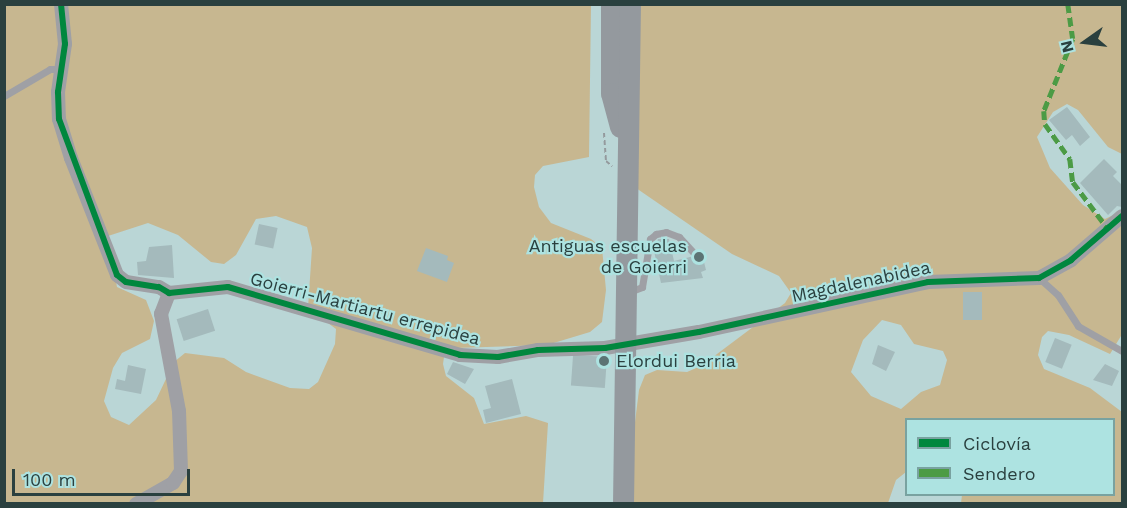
<!DOCTYPE html>
<meta charset="utf-8">
<style>
body{margin:0}
#map{position:relative;width:1127px;height:508px;overflow:hidden;background:#bad6d6;font-family:"Work Sans",sans-serif}
div>[style]{position:absolute}
.green>*{inset:0;background:#c7b790}
.building>*{inset:0;background:#a4babc;transform-origin:0 0}
.path>*{height:2px;margin-top:-1px;transform-origin:0;background:repeating-linear-gradient(90deg,#949a9d 0 4.5px,transparent 0 7.5px)}
.lane>*{height:7px;margin:-3.5px;padding:0 3.5px;transform-origin:3.5px;border-radius:3.5px;background:#9fa0a5}
.street>*{height:14px;margin:-7px;padding:0 7px;transform-origin:7px;border-radius:7px;background:#9fa0a5}
.primary>*{height:21px;margin:-10.5px;padding:0 10.5px;transform-origin:10.5px;border-radius:10.5px;background:#94999e}
.quiet>*{height:4.5px;margin-top:-2.25px;transform-origin:0;background:repeating-linear-gradient(90deg,#4c9b45 0 9px,transparent 0 13.5px)}
.cycleway>*{height:6px;margin:-3px;padding:0 3px;transform-origin:3px;border-radius:3px;background:#00873e}
.dots>*{width:16px;height:16px;translate:-50% -50%;box-sizing:border-box;border:3px solid #ade3e1;border-radius:50%}
span{translate:-50% -50%;white-space:nowrap;text-align:center;line-height:1.15;-webkit-text-stroke:4.5px #ade3e1;paint-order:stroke}
.poi-label{font-size:18px;color:#2a403f}
.right{translate:-100% -50%;text-align:right}
.left{translate:0 -50%;text-align:left}
.street-label{font-size:18px;color:#2a403f}
.frame{position:absolute;inset:0;border:6px solid #2a403f;pointer-events:none}
.legend{position:absolute;left:905px;top:418px;width:210px;height:78px;box-sizing:border-box;background:#ade3e1;border:2px solid #79a2a0;margin:0;padding:8px 10px;list-style:none;font-size:18px;color:#2a403f}
.legend li{display:flex;align-items:center;gap:12px;height:30px}
.legend b{width:30px;border:2px solid #79a2a0}
.north{position:absolute;left:1055px;top:12px;width:60px;height:60px;-webkit-text-stroke:4px #ade3e1;paint-order:stroke;rotate:256deg;font-size:16px;font-weight:700;line-height:24px;text-align:center;color:#2a403f}
.north::after{content:'';display:block;margin:auto;width:21px;height:27px;background:#2a403f;clip-path:polygon(50% 0,100% 100%,50% 72%,0 100%)}
.scale{position:absolute;left:12px;top:469px;width:178px;height:27px;box-sizing:border-box;border:3px solid #2a403f;border-top:0;padding-left:8px;font-size:18px;line-height:21px;white-space:nowrap;color:#2a403f;-webkit-text-stroke:4px #ade3e1;paint-order:stroke}
</style>
<div id="map">
<div class="green">
<i style="clip-path:polygon(evenodd,4px 5px,591px 5px,589px 157px,543px 166px,535px 175px,534px 187px,539px 207px,551px 223px,591px 239px,602px 248px,606px 290px,602px 322px,590px 332px,547px 345px,455px 348px,444px 357px,443px 364px,446px 376px,474px 398px,484px 424px,526px 416px,548px 423px,543px 503px,5px 503px,4px 5px,276px 216px,307px 227px,312px 248px,308px 308px,336px 329px,335px 344px,318px 382px,309px 389px,290px 388px,246px 372px,224px 358px,185px 353px,174px 362px,156px 400px,129px 425px,111px 417px,104px 401px,113px 368px,122px 353px,150px 339px,154px 321px,146px 300px,117px 287px,108px 236px,148px 223px,178px 235px,211px 262px,224px 264px,236px 255px,256px 219px,276px 216px)"></i>
<i style="clip-path:polygon(evenodd,637px 5px,1122px 5px,1122px 154px,1108px 147px,1078px 110px,1067px 104px,1053px 112px,1037px 137px,1050px 168px,1083px 205px,1105px 219px,1122px 211px,1121px 336px,1110px 354px,1069px 335px,1048px 331px,1042px 337px,1038px 355px,1044px 369px,1090px 388px,1122px 412px,1122px 503px,961px 503px,962px 495px,1114px 494px,1114px 420px,906px 420px,906px 472px,896px 480px,888px 503px,633px 504px,631px 454px,639px 390px,645px 375px,657px 370px,687px 372px,701px 366px,785px 303px,791px 293px,779px 276px,732px 254px,636px 188px,637px 5px,882px 320px,901px 325px,914px 344px,943px 351px,947px 360px,940px 385px,921px 392px,901px 409px,871px 396px,851px 372px,863px 340px,882px 320px)"></i>
</div>
<div class="building">
<i style="clip-path:polygon(1067px 107px,1090px 137px,1080px 146px,1072px 135px,1066px 140px,1049px 120px)"></i>
<i style="clip-path:polygon(1104px 159px,1117px 172px,1113px 176px,1122px 185px,1122px 207px,1117px 206px,1108px 215px,1080px 183px)"></i>
<i style="left:259px;top:224px;width:19px;height:21px;rotate:12deg"></i>
<i style="clip-path:polygon(658px 239px,669px 239px,674px 261px,702px 254px,706px 270px,701px 272px,703px 278px,661px 283px,654px 251px)"></i>
<i style="clip-path:polygon(172px 245px,174px 278px,138px 275px,137px 262px,146px 261px,149px 247px)"></i>
<i style="clip-path:polygon(426px 248px,448px 256px,447px 260px,454px 263px,447px 282px,417px 271px)"></i>
<i style="left:963px;top:292px;width:19px;height:28px"></i>
<i style="left:208px;top:309px;width:23px;height:33px;rotate:72deg"></i>
<i style="left:1055px;top:338px;width:18px;height:26px;rotate:22deg"></i>
<i style="clip-path:polygon(878px 345px,895px 352px,886px 371px,872px 364px)"></i>
<i style="left:607px;top:357px;width:31px;height:34px;rotate:94deg"></i>
<i style="clip-path:polygon(453px 362px,474px 369px,465px 384px,447px 374px)"></i>
<i style="clip-path:polygon(1105px 364px,1119px 371px,1112px 386px,1093px 380px)"></i>
<i style="clip-path:polygon(128px 365px,146px 369px,141px 394px,115px 389px,117px 379px,125px 381px)"></i>
<i style="clip-path:polygon(512px 379px,521px 414px,486px 423px,483px 410px,491px 408px,485px 386px)"></i>
</div>
<div class="path">
<i style="left:604px;top:133px;width:28px;rotate:86deg"></i>
<i style="left:606px;top:161px;width:8px;rotate:40deg"></i>
</div>
<div class="lane">
<i style="left:4px;top:96px;width:53px;rotate:-30.4deg"></i>
<i style="left:50px;top:69px;width:10px"></i>
<i style="left:1039px;top:278px;width:25px;rotate:42deg"></i>
<i style="left:1058px;top:295px;width:37px;rotate:57deg"></i>
<i style="left:1078px;top:326px;width:51px;rotate:29.6deg"></i>
<i style="left:629px;top:292px;width:14px;rotate:-21deg"></i>
<i style="left:642px;top:287px;width:49px;rotate:-80.5deg"></i>
<i style="left:650px;top:239px;width:8px;rotate:-40deg"></i>
<i style="left:656px;top:234px;width:10px;rotate:-11deg"></i>
<i style="left:666px;top:232px;width:14px;rotate:21deg"></i>
<i style="left:679px;top:237px;width:22px;rotate:47deg"></i>
</div>
<div class="street">
<i style="left:61px;top:4px;width:40px;rotate:84.3deg"></i>
<i style="left:65px;top:44px;width:49px;rotate:98.3deg"></i>
<i style="left:58px;top:92px;width:27px;rotate:88deg"></i>
<i style="left:59px;top:119px;width:41px;rotate:72.9deg"></i>
<i style="left:71px;top:158px;width:126px;rotate:68.5deg"></i>
<i style="left:117px;top:275px;width:11px;rotate:38deg"></i>
<i style="left:126px;top:282px;width:33px;rotate:9deg"></i>
<i style="left:159px;top:287px;width:12px;rotate:31deg"></i>
<i style="left:169px;top:293px;width:59px;rotate:-5.8deg"></i>
<i style="left:228px;top:287px;width:242px;rotate:16.3deg"></i>
<i style="left:460px;top:355px;width:38px;rotate:3deg"></i>
<i style="left:498px;top:357px;width:41px;rotate:-9.9deg"></i>
<i style="left:538px;top:350px;width:67px;rotate:-1.7deg"></i>
<i style="left:605px;top:348px;width:95px;rotate:-9.7deg"></i>
<i style="left:699px;top:332px;width:234px;rotate:-12.3deg"></i>
<i style="left:928px;top:282px;width:111px;rotate:-2.1deg"></i>
<i style="left:1039px;top:278px;width:37px;rotate:-29deg"></i>
<i style="left:1071px;top:260px;width:67px;rotate:-40.8deg"></i>
<i style="left:136px;top:504px;width:43px;rotate:-29.6deg"></i>
<i style="left:173px;top:483px;width:14px;rotate:-56deg"></i>
<i style="left:181px;top:471px;width:60px;rotate:-91.9deg"></i>
<i style="left:179px;top:411px;width:99px;rotate:-100.5deg"></i>
<i style="left:161px;top:314px;width:22px;rotate:-69deg"></i>
</div>
<div class="primary">
<i style="left:611px;top:4px;width:89px;rotate:90deg"></i>
<i style="left:611px;top:93px;width:35px;rotate:75deg"></i>
<i style="left:623px;top:504px;width:500px;rotate:-89.2deg"></i>
</div>
<div class="quiet">
<i style="left:1068px;top:4px;width:35px;rotate:82deg"></i>
<i style="left:1073px;top:39px;width:78px;rotate:111.9deg"></i>
<i style="left:1044px;top:111px;width:13px;rotate:86deg"></i>
<i style="left:1045px;top:124px;width:43px;rotate:54.5deg"></i>
<i style="left:1070px;top:159px;width:23px;rotate:83deg"></i>
<i style="left:1073px;top:182px;width:60px;rotate:53.1deg"></i>
</div>
<div class="cycleway">
<i style="left:61px;top:4px;width:40px;rotate:84.3deg"></i>
<i style="left:65px;top:44px;width:49px;rotate:98.3deg"></i>
<i style="left:58px;top:92px;width:27px;rotate:88deg"></i>
<i style="left:59px;top:119px;width:166px;rotate:69.6deg"></i>
<i style="left:117px;top:275px;width:11px;rotate:38deg"></i>
<i style="left:126px;top:282px;width:33px;rotate:9deg"></i>
<i style="left:159px;top:287px;width:12px;rotate:31deg"></i>
<i style="left:169px;top:293px;width:59px;rotate:-5.8deg"></i>
<i style="left:228px;top:287px;width:242px;rotate:16.3deg"></i>
<i style="left:460px;top:355px;width:38px;rotate:3deg"></i>
<i style="left:498px;top:357px;width:41px;rotate:-9.9deg"></i>
<i style="left:538px;top:350px;width:67px;rotate:-1.7deg"></i>
<i style="left:605px;top:348px;width:95px;rotate:-9.7deg"></i>
<i style="left:699px;top:332px;width:234px;rotate:-12.3deg"></i>
<i style="left:928px;top:282px;width:111px;rotate:-2.1deg"></i>
<i style="left:1039px;top:278px;width:37px;rotate:-29deg"></i>
<i style="left:1071px;top:260px;width:67px;rotate:-40.8deg"></i>
</div>
<div class="dots">
<i style="left:699px;top:257px;background:#5c7474"></i>
<i style="left:604px;top:361px;background:#5c7474"></i>
</div>
<div class="poi-label">
<span class="right" style="left:687px;top:257px">Antiguas escuelas<br>de Goierri</span>
<span class="left" style="left:616px;top:361px">Elordui Berria</span>
</div>
<div class="street-label">
<span style="left:861px;top:282px;rotate:-12deg">Magdalenabidea</span>
<span style="left:365px;top:309px;rotate:15deg">Goierri-Martiartu errepidea</span>
</div>
<div class="frame"></div>
<ul class="legend">
<li><b style="height:8px;background:#00873e"></b>Ciclovía</li>
<li><b style="height:8px;background:#4c9b45"></b>Sendero</li>
</ul>
<div class="north">N</div>
<div class="scale">100 m</div>
</div>
